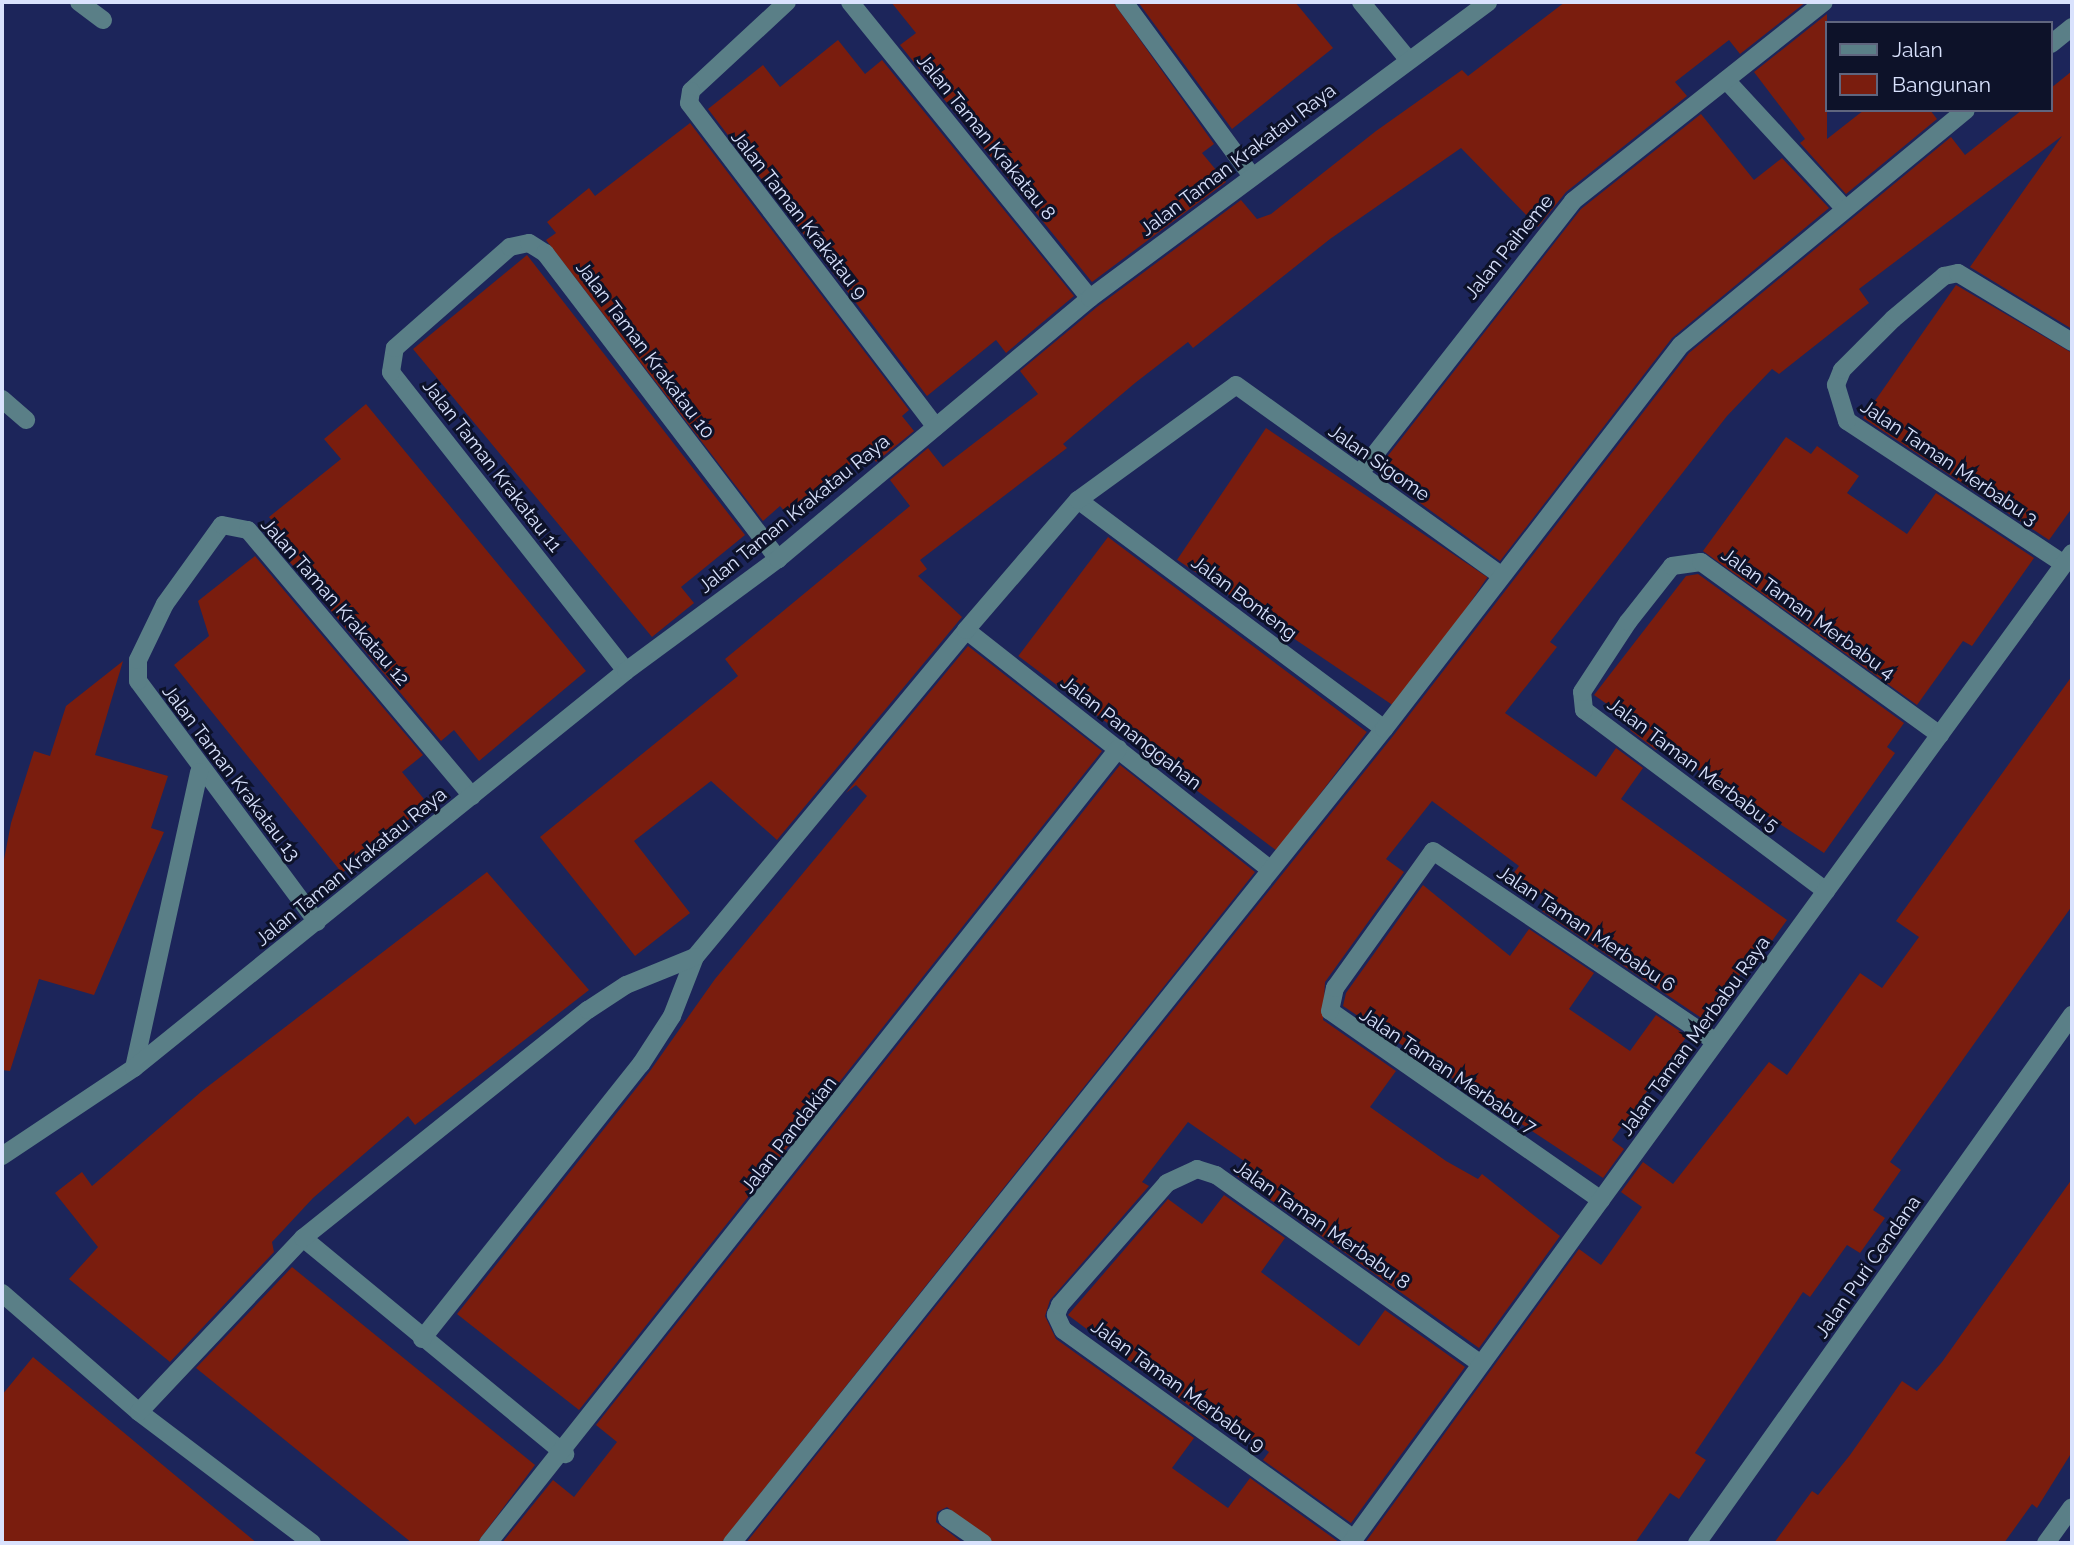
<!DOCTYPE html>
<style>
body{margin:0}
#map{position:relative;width:2074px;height:1545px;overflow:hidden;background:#1c255a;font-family:Raleway,sans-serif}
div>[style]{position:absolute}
.building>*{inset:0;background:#7a1d0e;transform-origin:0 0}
.minor>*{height:18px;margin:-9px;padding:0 9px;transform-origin:9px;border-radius:9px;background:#5a7f87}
span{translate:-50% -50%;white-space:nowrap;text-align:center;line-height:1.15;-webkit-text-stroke:6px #0d1229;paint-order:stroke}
.street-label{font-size:19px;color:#d9e2fd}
.frame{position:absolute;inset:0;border:4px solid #d9e2fd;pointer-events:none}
.legend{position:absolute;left:1825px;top:21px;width:228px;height:91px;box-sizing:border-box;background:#0d1229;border:2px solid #5f657e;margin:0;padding:9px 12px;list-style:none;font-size:21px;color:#d9e2fd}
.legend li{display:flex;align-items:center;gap:14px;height:35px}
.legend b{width:35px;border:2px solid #5f657e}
</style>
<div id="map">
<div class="building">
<i style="clip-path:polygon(891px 2px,1113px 2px,1214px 144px,1202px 153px,1226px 182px,1092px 282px,900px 45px,916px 33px)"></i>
<i style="clip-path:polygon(1138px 2px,1295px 2px,1333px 48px,1232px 129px)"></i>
<i style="clip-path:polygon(1565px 2px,1806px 2px,1740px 54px,1729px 40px,1675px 82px,1687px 96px,1566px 192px,1538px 227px,1461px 148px,1330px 239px,1193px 348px,1188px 342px,1135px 383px,1063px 444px,1067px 448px,920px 560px,927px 569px,918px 576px,962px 617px,777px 840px,711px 781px,634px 841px,690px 913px,635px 956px,540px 837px,738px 676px,725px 659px,910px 506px,890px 480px,928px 448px,943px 467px,1038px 394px,1020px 371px,1097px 307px,1241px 200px,1257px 219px,1271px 214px,1376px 131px,1462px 70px,1468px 76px)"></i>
<i style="clip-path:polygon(1827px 14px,1827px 139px,1864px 110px,1930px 110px,1937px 119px,1846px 194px,1800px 143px,1805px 139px,1754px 72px)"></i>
<i style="clip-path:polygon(838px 40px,865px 74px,882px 60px,1074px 296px,1006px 353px,996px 340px,927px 396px,708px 109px,763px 65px,780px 87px)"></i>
<i style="clip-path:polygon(2072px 71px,2072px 329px,1970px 267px,2062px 136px,1859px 289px,1869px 303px,1779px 374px,1772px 369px,1727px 416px,1550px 642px,1557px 647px,1505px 713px,1596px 777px,1616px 748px,1643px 768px,1621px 799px,1787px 920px,1752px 969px,1747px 965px,1706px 1021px,1542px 911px,1550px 900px,1512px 875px,1519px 866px,1432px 801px,1386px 859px,1404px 872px,1325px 982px,1323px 1020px,1396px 1071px,1370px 1107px,1446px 1161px,1478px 1179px,1482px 1174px,1560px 1236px,1479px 1348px,1237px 1176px,1247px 1163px,1188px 1122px,1142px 1182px,1149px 1186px,1050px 1300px,1045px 1316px,1056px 1339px,1194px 1438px,1172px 1468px,1228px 1508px,1250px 1478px,1340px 1543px,994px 1543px,947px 1507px,937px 1512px,936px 1522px,963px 1543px,746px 1543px,1393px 736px,1689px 353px,1951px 137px,1965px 155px,2022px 110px,2051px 110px,2051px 88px)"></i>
<i style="clip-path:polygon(1701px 114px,1754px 180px,1782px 158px,1829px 208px,1672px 338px,1500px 561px,1376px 471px,1581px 209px)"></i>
<i style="clip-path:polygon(690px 123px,909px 410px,902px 416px,914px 431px,876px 462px,867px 451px,787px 514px,780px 506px,763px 521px,546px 240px,556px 233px,547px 222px,589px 188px,595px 196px)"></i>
<i style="clip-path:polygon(527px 255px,745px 535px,681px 587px,694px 603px,652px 637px,413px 349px)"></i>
<i style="clip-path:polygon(1956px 285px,2072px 353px,2072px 508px,2049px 540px,1863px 418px)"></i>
<i style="clip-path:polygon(366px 404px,586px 671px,479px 761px,454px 730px,441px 741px,272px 541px,282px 533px,269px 517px,341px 459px,324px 439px)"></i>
<i style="left:1266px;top:428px;width:267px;height:159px;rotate:34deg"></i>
<i style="clip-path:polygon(1786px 437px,1811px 454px,1817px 446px,1859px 476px,1847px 493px,1907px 534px,1936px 493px,2034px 558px,1972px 646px,1963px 641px,1917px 705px,1703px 551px)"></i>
<i style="left:1108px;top:537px;width:324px;height:149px;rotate:37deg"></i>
<i style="clip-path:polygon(255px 556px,423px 755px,402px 772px,428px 804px,342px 873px,174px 665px,209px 636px,198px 601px)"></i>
<i style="clip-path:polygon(1698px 574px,1904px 723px,1887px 747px,1895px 753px,1824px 853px,1660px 745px,1656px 750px,1630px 730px,1634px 723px,1594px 695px,1686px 576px)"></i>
<i style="clip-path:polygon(968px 646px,1102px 751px,579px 1410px,457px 1314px,650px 1071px,715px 979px,867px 796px,856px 785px,846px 793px)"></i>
<i style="clip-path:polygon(123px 661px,95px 755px,168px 776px,151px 828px,164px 832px,94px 995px,39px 979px,10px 1071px,2px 1070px,2px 870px,11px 823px,34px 751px,50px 756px,66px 706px)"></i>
<i style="clip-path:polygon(2072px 676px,2072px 906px,1890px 1162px,1901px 1170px,1873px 1210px,1885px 1218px,1860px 1253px,1847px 1245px,1810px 1297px,1803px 1292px,1695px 1453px,1706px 1460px,1679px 1499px,1670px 1493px,1635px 1543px,1365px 1543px,1579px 1249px,1601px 1265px,1642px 1207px,1621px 1192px,1643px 1162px,1673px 1184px,1769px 1062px,1787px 1075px,1860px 973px,1882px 988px,1919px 937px,1896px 921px)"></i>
<i style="clip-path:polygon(1120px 765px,1255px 872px,721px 1543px,502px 1543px,553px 1480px,574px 1497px,617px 1442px,596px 1425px)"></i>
<i style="clip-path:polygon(487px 872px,589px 990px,415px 1125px,408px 1116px,313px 1198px,272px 1242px,274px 1252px,170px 1362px,69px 1279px,98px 1247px,55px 1193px,82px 1172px,92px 1186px,202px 1091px)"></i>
<i style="clip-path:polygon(1423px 885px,1510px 956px,1529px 929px,1594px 973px,1569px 1009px,1630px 1051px,1656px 1015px,1687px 1036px,1612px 1140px,1624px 1149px,1603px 1178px,1343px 1006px,1346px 993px)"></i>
<i style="clip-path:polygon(2072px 1179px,2072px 1452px,2037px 1508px,2032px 1504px,2004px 1543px,1774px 1543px,1812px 1491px,1818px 1495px,1850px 1455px,1902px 1381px,1917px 1391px,1942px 1362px)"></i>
<i style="clip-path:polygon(1224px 1195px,1285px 1238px,1261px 1272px,1359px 1346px,1385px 1310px,1465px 1367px,1351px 1523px,1263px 1460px,1269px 1452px,1213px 1412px,1208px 1420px,1068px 1315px,1168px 1199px,1202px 1224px)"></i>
<i style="clip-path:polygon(292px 1267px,535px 1465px,477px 1543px,412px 1543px,196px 1368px)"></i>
<i style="clip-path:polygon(33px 1357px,200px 1496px,257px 1543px,2px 1543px,2px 1395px)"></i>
</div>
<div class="minor">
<i style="left:79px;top:2px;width:30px;rotate:37deg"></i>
<i style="left:787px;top:2px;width:131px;rotate:137.2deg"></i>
<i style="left:691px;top:91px;width:12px;rotate:99deg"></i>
<i style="left:689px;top:103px;width:407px;rotate:52.7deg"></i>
<i style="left:850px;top:2px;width:381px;rotate:51deg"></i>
<i style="left:1124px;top:2px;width:216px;rotate:53.7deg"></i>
<i style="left:1361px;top:2px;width:72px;rotate:50.6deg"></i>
<i style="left:2051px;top:44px;width:27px;rotate:-39deg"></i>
<i style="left:1726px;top:80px;width:173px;rotate:47.3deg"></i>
<i style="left:2px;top:399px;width:32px;rotate:41deg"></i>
<i style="left:1360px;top:473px;width:345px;rotate:-51.9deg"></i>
<i style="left:1573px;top:201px;width:320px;rotate:-38.4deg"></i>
<i style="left:1078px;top:500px;width:382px;rotate:36.8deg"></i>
<i style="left:2064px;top:564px;width:260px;rotate:-146.6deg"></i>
<i style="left:1847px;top:421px;width:38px;rotate:-107deg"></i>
<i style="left:1836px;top:385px;width:16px;rotate:-68deg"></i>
<i style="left:1842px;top:370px;width:72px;rotate:-45deg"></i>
<i style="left:1893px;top:319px;width:67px;rotate:-40.1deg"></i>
<i style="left:1944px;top:276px;width:14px;rotate:-12deg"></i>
<i style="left:1958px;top:273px;width:133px;rotate:31.2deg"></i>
<i style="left:966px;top:630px;width:387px;rotate:38.2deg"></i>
<i style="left:626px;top:671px;width:380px;rotate:-128.2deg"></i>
<i style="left:391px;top:372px;width:24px;rotate:-81deg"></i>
<i style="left:395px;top:348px;width:153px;rotate:-41.3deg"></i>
<i style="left:510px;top:247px;width:19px;rotate:-12deg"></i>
<i style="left:529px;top:243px;width:19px;rotate:32deg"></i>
<i style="left:545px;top:253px;width:385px;rotate:52.7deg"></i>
<i style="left:1826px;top:891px;width:302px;rotate:-143.2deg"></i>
<i style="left:1584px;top:710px;width:18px;rotate:-96deg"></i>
<i style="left:1582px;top:692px;width:84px;rotate:-56.7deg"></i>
<i style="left:1628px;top:622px;width:71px;rotate:-51.8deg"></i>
<i style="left:1672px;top:566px;width:29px;rotate:-8deg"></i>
<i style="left:1701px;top:562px;width:295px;rotate:35.9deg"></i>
<i style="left:317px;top:922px;width:300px;rotate:-126.6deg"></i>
<i style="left:138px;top:681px;width:21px;rotate:-90deg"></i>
<i style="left:138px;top:660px;width:62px;rotate:-64.3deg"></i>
<i style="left:165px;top:604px;width:97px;rotate:-54.2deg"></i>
<i style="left:222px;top:525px;width:26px;rotate:11deg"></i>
<i style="left:248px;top:530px;width:348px;rotate:49.9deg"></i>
<i style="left:134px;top:1068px;width:303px;rotate:-77.6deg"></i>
<i style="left:2px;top:1156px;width:159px;rotate:-33.7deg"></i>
<i style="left:134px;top:1068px;width:632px;rotate:-38.9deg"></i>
<i style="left:626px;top:671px;width:189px;rotate:-36.4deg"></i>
<i style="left:778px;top:559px;width:407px;rotate:-39.9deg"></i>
<i style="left:1090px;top:298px;width:496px;rotate:-36.6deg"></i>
<i style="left:1601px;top:1200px;width:330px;rotate:-145.1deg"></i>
<i style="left:1330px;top:1011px;width:24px;rotate:-78deg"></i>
<i style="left:1335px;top:988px;width:168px;rotate:-54.4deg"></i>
<i style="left:1433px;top:851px;width:341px;rotate:34deg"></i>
<i style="left:303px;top:1238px;width:340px;rotate:39.5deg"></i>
<i style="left:2px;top:1293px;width:181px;rotate:41deg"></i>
<i style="left:139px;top:1412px;width:217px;rotate:37.1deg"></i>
<i style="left:422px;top:1339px;width:352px;rotate:-51.5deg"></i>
<i style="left:641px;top:1064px;width:57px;rotate:-57.1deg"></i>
<i style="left:672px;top:1016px;width:63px;rotate:-68.7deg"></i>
<i style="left:695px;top:957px;width:425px;rotate:-50.3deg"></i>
<i style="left:966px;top:630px;width:172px;rotate:-49.3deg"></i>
<i style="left:1078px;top:500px;width:195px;rotate:-36deg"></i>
<i style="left:1236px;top:385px;width:325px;rotate:35.7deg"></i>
<i style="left:139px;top:1412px;width:239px;rotate:-46.7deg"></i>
<i style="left:303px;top:1238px;width:365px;rotate:-38.7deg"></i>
<i style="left:588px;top:1010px;width:45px;rotate:-33.3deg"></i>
<i style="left:626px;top:985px;width:74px;rotate:-22.1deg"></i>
<i style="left:947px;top:1518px;width:44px;rotate:34.8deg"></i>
<i style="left:1354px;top:1539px;width:358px;rotate:-144.3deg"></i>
<i style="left:1063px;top:1330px;width:17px;rotate:-115deg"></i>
<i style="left:1056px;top:1315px;width:11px;rotate:-68deg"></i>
<i style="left:1060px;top:1305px;width:162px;rotate:-48.7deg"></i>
<i style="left:1167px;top:1183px;width:33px;rotate:-25deg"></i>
<i style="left:1197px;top:1169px;width:20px;rotate:18deg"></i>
<i style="left:1216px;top:1175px;width:325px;rotate:35.5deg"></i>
<i style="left:488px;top:1543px;width:1014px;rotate:-51.57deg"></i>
<i style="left:732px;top:1543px;width:1043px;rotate:-51.31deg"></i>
<i style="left:1384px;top:729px;width:485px;rotate:-52.3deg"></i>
<i style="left:1681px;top:345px;width:369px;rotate:-39.5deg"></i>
<i style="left:1351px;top:1543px;width:1225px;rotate:-53.93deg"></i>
<i style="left:1697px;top:1543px;width:648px;rotate:-54.62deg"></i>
<i style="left:2046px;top:1543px;width:44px;rotate:-54.2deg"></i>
</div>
<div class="street-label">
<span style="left:986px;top:137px;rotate:51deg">Jalan Taman Krakatau 8</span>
<span style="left:1238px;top:160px;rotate:-37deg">Jalan Taman Krakatau Raya</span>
<span style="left:799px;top:215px;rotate:52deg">Jalan Taman Krakatau 9</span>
<span style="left:1509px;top:247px;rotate:-51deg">Jalan Paiheme</span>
<span style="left:645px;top:350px;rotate:53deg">Jalan Taman Krakatau 10</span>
<span style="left:1379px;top:463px;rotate:35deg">Jalan Sigome</span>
<span style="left:1949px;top:463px;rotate:34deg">Jalan Taman Merbabu 3</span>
<span style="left:492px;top:466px;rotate:52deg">Jalan Taman Krakatau 11</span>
<span style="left:794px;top:514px;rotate:-39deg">Jalan Taman Krakatau Raya</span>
<span style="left:1244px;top:598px;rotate:37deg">Jalan Bonteng</span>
<span style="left:335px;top:602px;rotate:49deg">Jalan Taman Krakatau 12</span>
<span style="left:1808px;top:614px;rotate:36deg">Jalan Taman Merbabu 4</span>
<span style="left:1131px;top:733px;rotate:38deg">Jalan Pananggahan</span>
<span style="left:1693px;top:765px;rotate:37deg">Jalan Taman Merbabu 5</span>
<span style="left:231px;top:773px;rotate:53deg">Jalan Taman Krakatau 13</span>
<span style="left:351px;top:867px;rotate:-39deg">Jalan Taman Krakatau Raya</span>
<span style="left:1586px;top:929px;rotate:34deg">Jalan Taman Merbabu 6</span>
<span style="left:1695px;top:1036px;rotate:-54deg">Jalan Taman Merbabu Raya</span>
<span style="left:1448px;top:1071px;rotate:34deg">Jalan Taman Merbabu 7</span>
<span style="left:789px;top:1135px;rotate:-52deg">Jalan Pandakian</span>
<span style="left:1322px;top:1225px;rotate:35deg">Jalan Taman Merbabu 8</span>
<span style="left:1868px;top:1267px;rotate:-55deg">Jalan Puri Cendana</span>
<span style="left:1178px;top:1386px;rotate:36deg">Jalan Taman Merbabu 9</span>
</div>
<div class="frame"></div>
<ul class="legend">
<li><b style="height:9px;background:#5a7f87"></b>Jalan</li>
<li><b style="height:19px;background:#7a1d0e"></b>Bangunan</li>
</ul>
</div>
